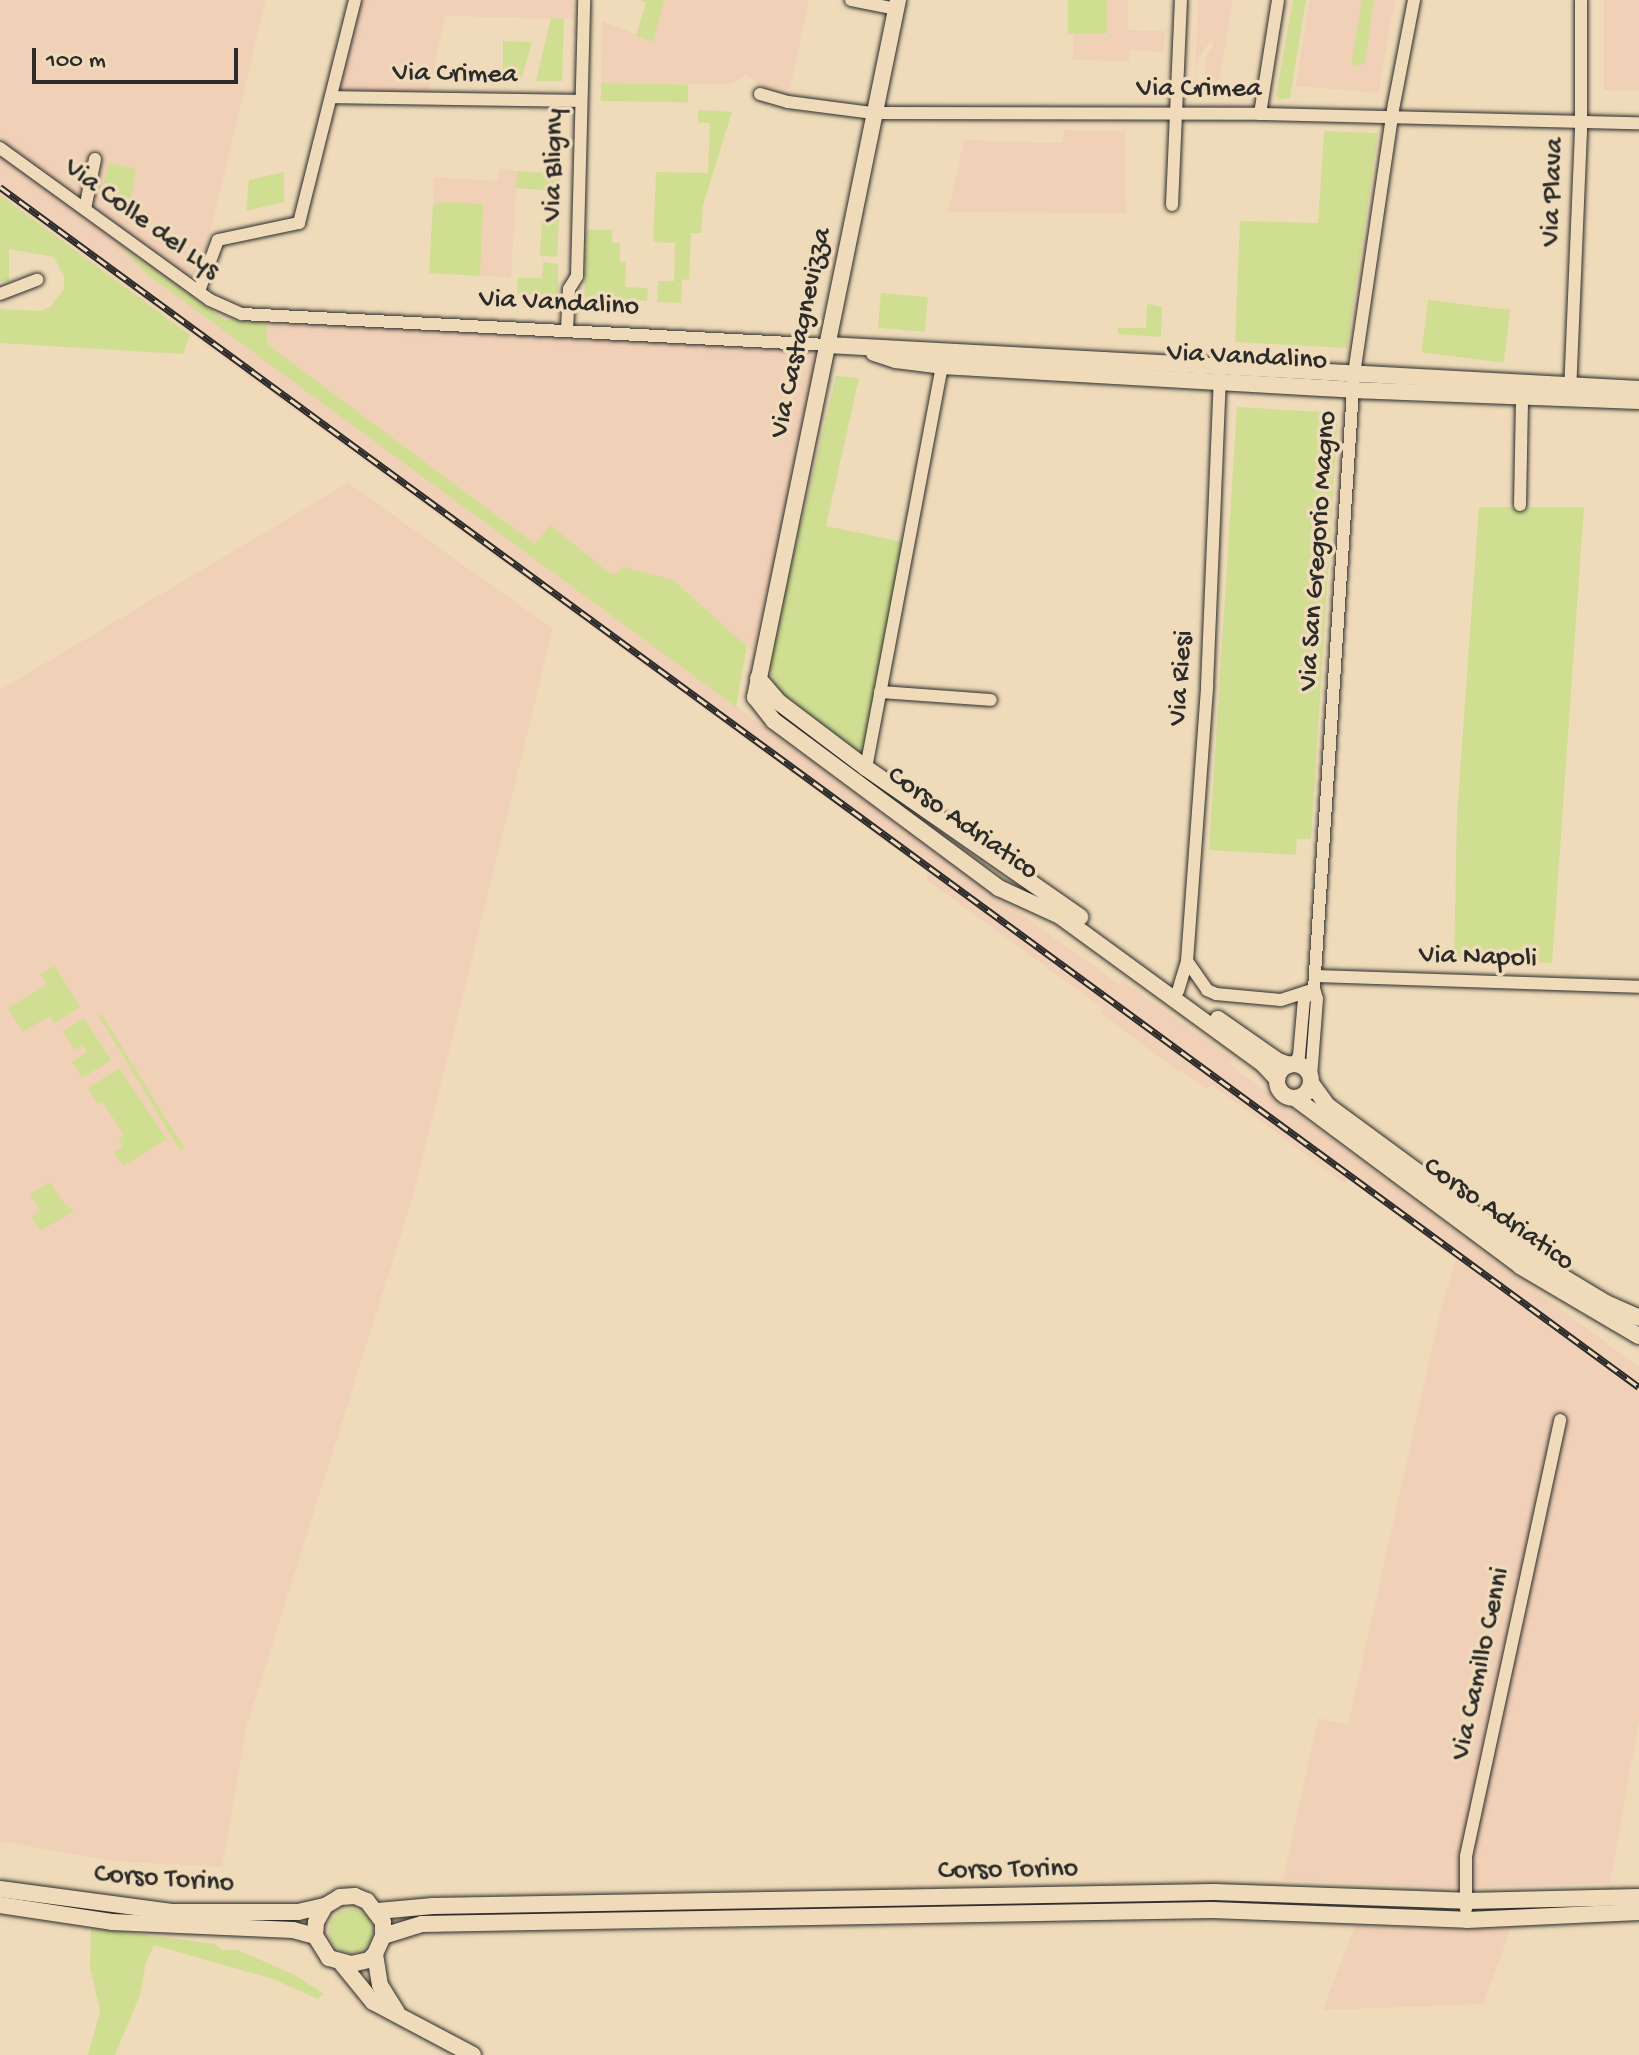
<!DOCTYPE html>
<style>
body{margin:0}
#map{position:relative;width:1639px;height:2055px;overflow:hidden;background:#efdbb9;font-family:"Gochi Hand",sans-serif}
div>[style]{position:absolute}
.built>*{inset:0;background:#f0d0b6;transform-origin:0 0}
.green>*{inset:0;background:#cfde91;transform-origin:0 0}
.round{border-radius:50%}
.roads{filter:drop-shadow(0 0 2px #2b2b2b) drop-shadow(0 0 2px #2b2b2b)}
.street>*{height:12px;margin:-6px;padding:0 6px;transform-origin:6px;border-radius:6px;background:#efdbb9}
.secondary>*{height:16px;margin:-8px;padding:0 8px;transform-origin:8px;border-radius:8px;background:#efdbb9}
.secondary>.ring{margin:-8px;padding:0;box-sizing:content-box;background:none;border:16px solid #efdbb9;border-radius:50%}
.rail>*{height:7px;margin-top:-3.5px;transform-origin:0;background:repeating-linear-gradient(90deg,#efdbb9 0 12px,#2b2b2b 0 24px);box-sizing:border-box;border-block:2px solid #2b2b2b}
span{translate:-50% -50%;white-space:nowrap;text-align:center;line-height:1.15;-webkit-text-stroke:7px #efdbb9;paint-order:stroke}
.street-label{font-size:28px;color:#2b2b2b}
.scale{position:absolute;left:32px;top:48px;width:206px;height:36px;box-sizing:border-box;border:4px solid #2b2b2b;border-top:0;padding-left:10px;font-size:24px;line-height:28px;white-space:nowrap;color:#2b2b2b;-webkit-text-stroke:6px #efdbb9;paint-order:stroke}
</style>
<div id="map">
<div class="built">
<i style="clip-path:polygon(0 0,266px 0,192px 307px,940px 856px,1119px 984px,1122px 981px,1233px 1059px,1230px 1065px,1639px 1367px,1639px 1721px,1610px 1883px,1447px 1887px,1283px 1880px,1318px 1718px,1348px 1725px,1441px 1308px,1456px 1260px,1348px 1179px,1344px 1183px,1212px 1085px,1207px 1089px,1180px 1069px,1177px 1070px,1101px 1013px,1103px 1008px,927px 880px,927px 872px,0 195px)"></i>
<i style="clip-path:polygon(360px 0,573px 0,573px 19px,445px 16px,428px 95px,334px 93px)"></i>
<i style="clip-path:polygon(664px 0,809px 0,790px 89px,763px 87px,746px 75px,730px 84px,601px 83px,602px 21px,653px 41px)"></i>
<i style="clip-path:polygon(1107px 0,1128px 0,1128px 30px,1165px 31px,1164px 52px,1129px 50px,1129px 61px,1073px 60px,1073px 35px,1106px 35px)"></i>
<i style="clip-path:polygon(1198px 0,1233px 0,1218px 91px,1246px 92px,1245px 97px,1203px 97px,1206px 57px,1213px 47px,1213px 37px,1198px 59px,1195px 84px)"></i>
<i style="clip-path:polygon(1309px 0,1395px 0,1378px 93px,1296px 86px)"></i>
<i style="left:1604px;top:0;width:35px;height:90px"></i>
<i style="clip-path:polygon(1064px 130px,1125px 131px,1126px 213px,948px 212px,964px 140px,1063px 143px)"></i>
<i style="clip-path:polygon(499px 169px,517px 171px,511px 277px,480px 276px,483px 204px,433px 204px,434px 177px,498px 181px)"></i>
<i style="clip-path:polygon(268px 322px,569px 332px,824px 347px,753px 651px,673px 580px,611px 574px,550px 526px,535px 544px,267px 344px)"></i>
<i style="clip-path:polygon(348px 483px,553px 629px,415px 1190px,247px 1725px,222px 1867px,113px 1861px,0 1841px,0 690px)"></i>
<i style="clip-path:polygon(1355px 1926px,1465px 1929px,1511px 1928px,1483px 2004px,1323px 2010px)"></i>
</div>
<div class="green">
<i style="clip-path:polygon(639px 0,664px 0,653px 42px,636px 35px,646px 3px)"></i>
<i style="left:1068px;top:0;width:39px;height:34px"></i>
<i style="clip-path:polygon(1293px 0,1306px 0,1290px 98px,1279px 100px,1276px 96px)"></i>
<i style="clip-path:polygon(1362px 0,1374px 0,1365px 62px,1359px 66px,1352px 64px,1352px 59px)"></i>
<i style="clip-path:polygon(551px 18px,564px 19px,562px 81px,536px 81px)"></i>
<i style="clip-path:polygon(503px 41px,532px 42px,521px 81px,503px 80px)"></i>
<i style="left:601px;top:83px;width:87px;height:18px;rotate:1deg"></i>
<i style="clip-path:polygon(698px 110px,732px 112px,703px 205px,701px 233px,691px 233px,689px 279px,682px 280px,681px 303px,657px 302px,658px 281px,674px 281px,675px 243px,653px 242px,656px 172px,708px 173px,710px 123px,698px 122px)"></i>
<i style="clip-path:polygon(1324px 131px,1378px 133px,1347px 348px,1235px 342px,1240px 221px,1318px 223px)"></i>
<i style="clip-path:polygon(109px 163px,136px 169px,127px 217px,100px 195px)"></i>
<i style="left:517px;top:171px;width:43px;height:17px;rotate:4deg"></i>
<i style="clip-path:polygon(284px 172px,284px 202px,246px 211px,249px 180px)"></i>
<i style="clip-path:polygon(0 195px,190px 335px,183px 354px,0 343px,0 309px,40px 311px,50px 307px,64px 289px,64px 277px,54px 257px,9px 249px,9px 281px,0 281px)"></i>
<i style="clip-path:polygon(446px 202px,483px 204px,480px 276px,429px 273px,433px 204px)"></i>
<i style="left:542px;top:219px;width:17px;height:37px;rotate:3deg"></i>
<i style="clip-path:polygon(587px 230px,612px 230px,612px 243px,620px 243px,620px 262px,626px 262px,625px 287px,648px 288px,647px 301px,584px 298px)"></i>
<i style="clip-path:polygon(117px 244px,225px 320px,268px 322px,267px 344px,535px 544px,550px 525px,611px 574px,617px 574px,623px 567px,673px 580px,747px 646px,736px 707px,148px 275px)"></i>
<i style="clip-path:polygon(543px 262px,558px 264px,558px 296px,517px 294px,518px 278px,542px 278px)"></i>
<i style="left:881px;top:293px;width:47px;height:35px;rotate:5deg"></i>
<i style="left:1428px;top:300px;width:83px;height:53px;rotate:7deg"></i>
<i style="clip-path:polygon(1147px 304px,1162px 307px,1161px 337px,1118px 334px,1118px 328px,1146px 328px)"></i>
<i style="clip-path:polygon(836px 376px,859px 378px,826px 526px,903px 542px,863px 756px,777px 693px,770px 669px,770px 654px)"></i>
<i style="clip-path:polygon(1237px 407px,1338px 413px,1311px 839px,1297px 839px,1296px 855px,1209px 850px)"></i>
<i style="clip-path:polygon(1479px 507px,1584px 507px,1552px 963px,1454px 961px,1457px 815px)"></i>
<i style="clip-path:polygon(55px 966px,80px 1007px,54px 1023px,49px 1016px,23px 1032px,8px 1008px,47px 985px,41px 974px)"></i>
<i style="clip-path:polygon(97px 1013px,103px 1016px,174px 1132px,184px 1147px,181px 1152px)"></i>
<i style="clip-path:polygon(84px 1018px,111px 1060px,82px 1078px,72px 1062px,87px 1052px,83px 1045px,74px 1050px,63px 1031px)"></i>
<i style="clip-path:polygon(119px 1068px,167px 1139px,123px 1166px,114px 1152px,123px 1147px,119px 1139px,124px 1135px,103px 1102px,98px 1104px,88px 1088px)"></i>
<i style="clip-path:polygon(50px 1182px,62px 1201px,74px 1211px,40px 1231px,32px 1217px,40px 1211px,30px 1194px)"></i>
<i class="round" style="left:329px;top:1909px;width:44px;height:44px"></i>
<i style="clip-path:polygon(91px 1928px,215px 1944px,222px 1950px,238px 1950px,295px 1975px,324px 1994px,318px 1999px,273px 1979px,154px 1945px,146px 1962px,140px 1995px,115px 2055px,88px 2055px,100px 2011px,90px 1967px)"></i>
</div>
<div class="roads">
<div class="street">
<i style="left:851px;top:0;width:46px;rotate:11.3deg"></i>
<i style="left:760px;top:94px;width:29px;rotate:16deg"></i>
<i style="left:788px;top:102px;width:86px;rotate:7.4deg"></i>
<i style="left:873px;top:113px;width:387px;rotate:0.1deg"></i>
<i style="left:1260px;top:114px;width:379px;rotate:1.4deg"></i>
<i style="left:331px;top:97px;width:248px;rotate:0.9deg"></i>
<i style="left:1260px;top:114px;width:115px;rotate:-81deg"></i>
<i style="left:0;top:148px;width:259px;rotate:35.9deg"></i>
<i style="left:210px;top:300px;width:35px;rotate:24deg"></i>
<i style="left:242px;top:314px;width:586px;rotate:3.03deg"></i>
<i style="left:1172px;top:205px;width:205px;rotate:-87.5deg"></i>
<i style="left:85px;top:209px;width:51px;rotate:-78.7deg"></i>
<i style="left:199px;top:291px;width:54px;rotate:-69.6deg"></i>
<i style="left:218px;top:240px;width:83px;rotate:-11.9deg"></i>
<i style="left:299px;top:223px;width:230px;rotate:-75.9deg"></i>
<i style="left:0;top:294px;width:40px;rotate:-21deg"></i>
<i style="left:567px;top:329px;width:40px;rotate:-87.1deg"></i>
<i style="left:569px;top:289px;width:15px;rotate:-58deg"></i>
<i style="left:577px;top:276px;width:276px;rotate:-88.5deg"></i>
<i style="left:1570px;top:393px;width:261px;rotate:-87.6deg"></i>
<i style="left:1581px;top:132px;width:132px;rotate:-90deg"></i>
<i style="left:1520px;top:505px;width:109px;rotate:-88.9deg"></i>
<i style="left:880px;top:692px;width:111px;rotate:4.1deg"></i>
<i style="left:866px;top:768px;width:416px;rotate:-79.3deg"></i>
<i style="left:1187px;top:961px;width:35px;rotate:55deg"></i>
<i style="left:1207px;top:990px;width:10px;rotate:24deg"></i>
<i style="left:1216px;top:994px;width:65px;rotate:5.3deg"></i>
<i style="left:1281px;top:1000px;width:35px;rotate:-18deg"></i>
<i style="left:1314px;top:989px;width:616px;rotate:-86.28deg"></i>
<i style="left:1354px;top:374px;width:273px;rotate:-81.6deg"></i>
<i style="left:1394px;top:104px;width:106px;rotate:-79.1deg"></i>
<i style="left:1315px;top:976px;width:324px;rotate:1.9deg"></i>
<i style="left:1178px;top:991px;width:31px;rotate:-73deg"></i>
<i style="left:1187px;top:961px;width:276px;rotate:-85.8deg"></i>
<i style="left:1207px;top:686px;width:309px;rotate:-87.6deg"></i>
<i style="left:1294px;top:1064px;width:9px;rotate:-58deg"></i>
<i style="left:1299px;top:1056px;width:57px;rotate:-85deg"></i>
<i style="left:1304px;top:999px;width:14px;rotate:-45deg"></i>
<i style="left:1314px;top:989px;width:10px;rotate:73deg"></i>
<i style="left:1317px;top:999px;width:78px;rotate:94.4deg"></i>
<i style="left:1466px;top:1909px;width:53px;rotate:-90deg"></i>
<i style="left:1466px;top:1856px;width:446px;rotate:-77.8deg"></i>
</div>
<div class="secondary">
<i style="left:898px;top:0;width:712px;rotate:101.59deg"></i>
<i style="left:755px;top:697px;width:31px;rotate:52deg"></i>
<i style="left:774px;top:721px;width:280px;rotate:36.6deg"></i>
<i style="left:999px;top:888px;width:67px;rotate:24.7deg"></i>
<i style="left:1060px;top:916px;width:251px;rotate:36.1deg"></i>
<i style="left:1263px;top:1064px;width:21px;rotate:47deg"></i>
<i style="left:827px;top:345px;width:813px;rotate:3.1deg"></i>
<i style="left:874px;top:353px;width:23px;rotate:18deg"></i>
<i style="left:896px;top:360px;width:46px;rotate:7.4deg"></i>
<i style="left:942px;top:366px;width:412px;rotate:3.3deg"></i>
<i style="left:1353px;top:390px;width:286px;rotate:2.2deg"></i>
<i style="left:758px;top:678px;width:33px;rotate:49deg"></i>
<i style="left:780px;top:703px;width:108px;rotate:37.1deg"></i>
<i style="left:866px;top:768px;width:261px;rotate:34.8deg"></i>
<i style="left:1218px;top:1019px;width:73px;rotate:35deg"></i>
<i style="left:1278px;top:1061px;width:12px;rotate:20deg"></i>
<i class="ring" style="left:1277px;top:1064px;width:18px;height:18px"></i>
<i style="left:1311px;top:1083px;width:29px;rotate:54deg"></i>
<i style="left:1328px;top:1106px;width:279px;rotate:36.3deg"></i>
<i style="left:1553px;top:1271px;width:62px;rotate:31.1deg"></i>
<i style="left:1606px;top:1303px;width:36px;rotate:24deg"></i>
<i style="left:1295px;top:1098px;width:281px;rotate:36.7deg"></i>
<i style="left:1520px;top:1266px;width:138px;rotate:30.5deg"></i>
<i style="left:0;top:1889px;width:175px;rotate:7.6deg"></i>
<i style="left:173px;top:1912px;width:125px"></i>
<i style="left:298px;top:1912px;width:28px;rotate:-13deg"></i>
<i style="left:325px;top:1906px;width:17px;rotate:-31deg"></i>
<i style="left:340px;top:1897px;width:15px;rotate:-4deg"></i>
<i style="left:355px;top:1896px;width:13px;rotate:23deg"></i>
<i style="left:367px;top:1901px;width:26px;rotate:53deg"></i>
<i style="left:383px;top:1922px;width:14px;rotate:90deg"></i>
<i style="left:383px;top:1936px;width:20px;rotate:114deg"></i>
<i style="left:375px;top:1954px;width:8px;rotate:135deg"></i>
<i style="left:369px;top:1960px;width:18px;rotate:167deg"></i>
<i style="left:351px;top:1964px;width:23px;rotate:-165deg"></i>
<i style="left:329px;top:1958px;width:26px;rotate:-122deg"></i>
<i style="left:315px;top:1936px;width:14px;rotate:-86deg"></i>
<i style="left:316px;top:1922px;width:18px;rotate:-61deg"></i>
<i style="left:0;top:1905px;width:113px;rotate:8.6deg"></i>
<i style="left:112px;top:1922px;width:181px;rotate:2.5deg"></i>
<i style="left:293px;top:1930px;width:23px;rotate:15deg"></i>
<i style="left:378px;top:1911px;width:55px;rotate:-5.2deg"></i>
<i style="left:433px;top:1906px;width:781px;rotate:-1.03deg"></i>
<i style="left:1214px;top:1892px;width:252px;rotate:2deg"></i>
<i style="left:1466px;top:1901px;width:173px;rotate:-1.3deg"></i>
<i style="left:383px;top:1936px;width:41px;rotate:-17.1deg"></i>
<i style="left:422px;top:1924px;width:790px;rotate:-1.02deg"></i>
<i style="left:1212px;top:1910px;width:255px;rotate:2.2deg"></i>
<i style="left:1467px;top:1920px;width:172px;rotate:-2.7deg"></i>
<i style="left:375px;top:1954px;width:31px;rotate:81deg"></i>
<i style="left:380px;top:1985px;width:32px;rotate:58deg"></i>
<i style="left:342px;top:1964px;width:49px;rotate:50.8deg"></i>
<i style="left:373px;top:2002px;width:113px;rotate:27.9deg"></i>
</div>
</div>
<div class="rail">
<i style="left:0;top:187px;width:2031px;rotate:36.21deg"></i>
</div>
<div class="street-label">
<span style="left:455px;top:75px;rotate:1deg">Via Crimea</span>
<span style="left:1199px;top:90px">Via Crimea</span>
<span style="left:555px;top:165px;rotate:-89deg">Via Bligny</span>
<span style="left:1554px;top:192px;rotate:-88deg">Via Plava</span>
<span style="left:141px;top:220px;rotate:36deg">Via Colle del Lys</span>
<span style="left:559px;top:304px;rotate:3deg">Via Vandalino</span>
<span style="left:802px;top:333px;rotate:-78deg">Via Castagnevizza</span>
<span style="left:1247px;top:358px;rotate:3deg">Via Vandalino</span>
<span style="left:1319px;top:551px;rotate:-86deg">Via San Gregorio Magno</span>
<span style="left:1182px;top:678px;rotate:-86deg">Via Riesi</span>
<span style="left:962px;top:824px;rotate:35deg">Corso Adriatico</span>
<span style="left:1478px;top:958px;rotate:2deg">Via Napoli</span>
<span style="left:1498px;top:1215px;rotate:35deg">Corso Adriatico</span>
<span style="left:1482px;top:1664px;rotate:-78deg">Via Camillo Cenni</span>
<span style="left:1008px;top:1871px;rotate:-1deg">Corso Torino</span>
<span style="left:164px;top:1880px;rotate:4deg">Corso Torino</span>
</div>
<div class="scale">100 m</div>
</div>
